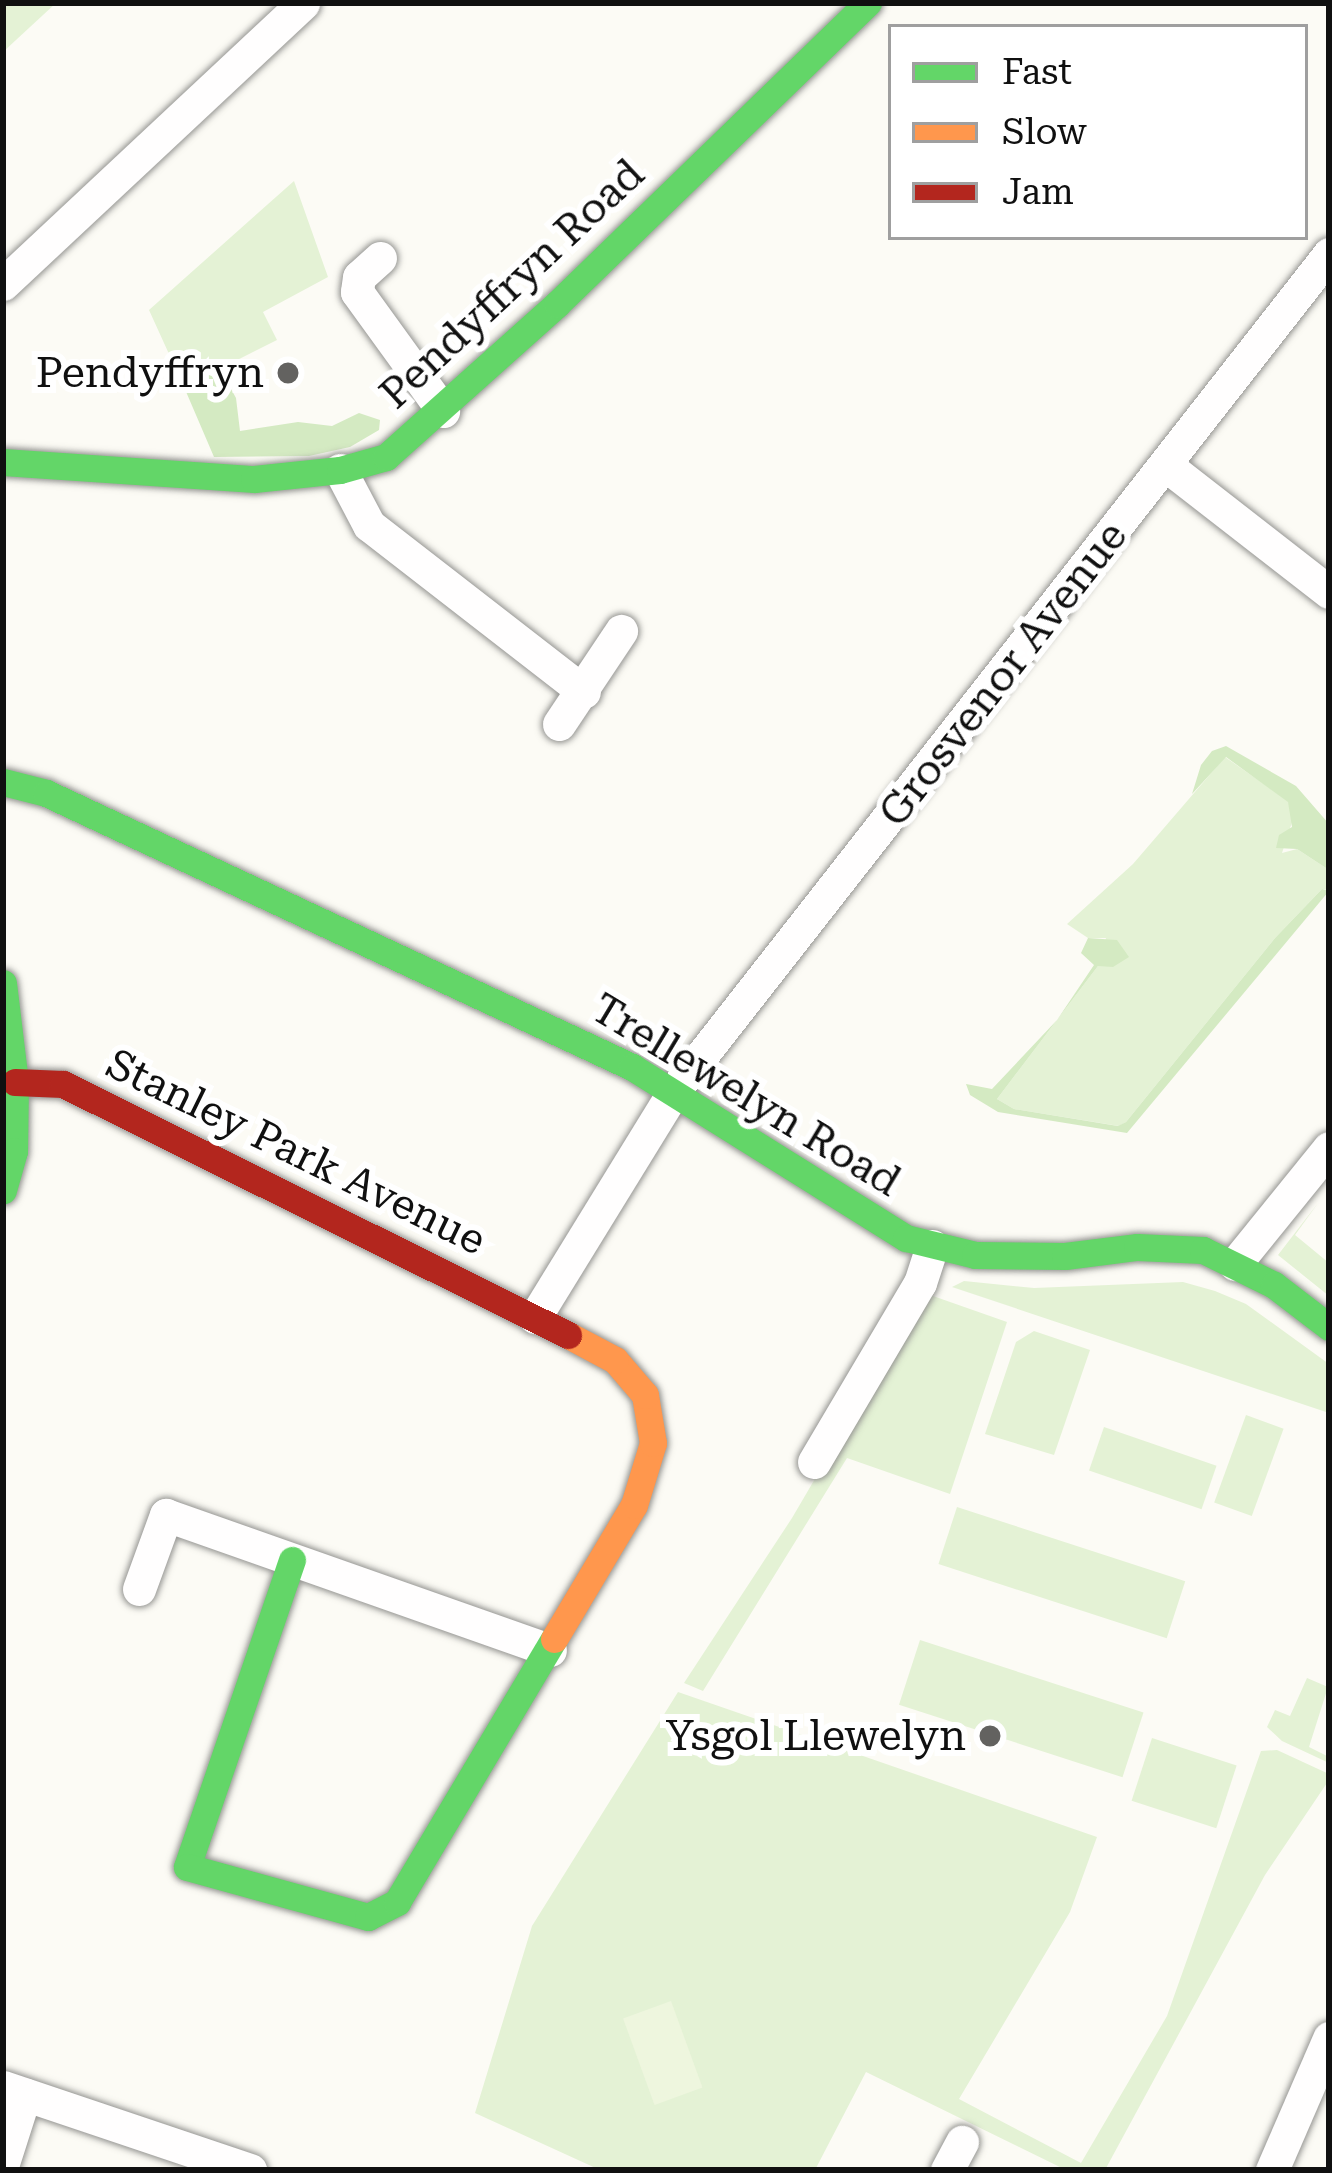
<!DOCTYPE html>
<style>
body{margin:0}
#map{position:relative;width:1332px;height:2173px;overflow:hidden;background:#fcfbf5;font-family:"Roboto Serif",serif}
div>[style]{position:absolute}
.green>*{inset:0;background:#e4f2d5;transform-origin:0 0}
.forest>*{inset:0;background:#d4eac2}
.pitch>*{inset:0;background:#eef6de;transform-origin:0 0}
.roads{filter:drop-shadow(0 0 3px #969693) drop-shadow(0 0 3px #969693)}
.street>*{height:33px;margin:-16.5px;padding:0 16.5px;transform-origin:16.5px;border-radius:16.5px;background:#fffefe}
.fast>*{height:27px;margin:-13.5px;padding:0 13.5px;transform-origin:13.5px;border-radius:13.5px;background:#63d668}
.slow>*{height:27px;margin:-13.5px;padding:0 13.5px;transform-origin:13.5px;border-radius:13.5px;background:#ff974d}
.jam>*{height:27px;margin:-13.5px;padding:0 13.5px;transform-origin:13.5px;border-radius:13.5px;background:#b3261e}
.dots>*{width:33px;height:33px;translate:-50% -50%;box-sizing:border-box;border:6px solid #fff;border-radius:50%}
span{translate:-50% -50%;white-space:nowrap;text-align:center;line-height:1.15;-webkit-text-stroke:12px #fff;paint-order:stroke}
.street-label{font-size:42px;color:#101010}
.poi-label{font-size:42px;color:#101010}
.right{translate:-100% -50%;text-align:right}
.frame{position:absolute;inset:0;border:6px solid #101010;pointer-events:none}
.legend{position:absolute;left:888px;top:24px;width:420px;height:216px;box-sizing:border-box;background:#fff;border:3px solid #9f9f9f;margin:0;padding:15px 21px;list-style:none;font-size:36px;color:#101010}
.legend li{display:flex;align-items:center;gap:24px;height:60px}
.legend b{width:60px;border:3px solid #9f9f9f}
</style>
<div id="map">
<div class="green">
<i style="clip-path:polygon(3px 3px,56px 3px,3px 52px)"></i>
<i style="clip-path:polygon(294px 181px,328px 277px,263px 312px,277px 340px,184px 387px,149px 310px)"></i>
<i style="clip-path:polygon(1225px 757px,1288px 801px,1294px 816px,1282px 853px,1297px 849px,1329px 870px,1329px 890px,1322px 889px,1275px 938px,1126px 1122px,1119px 1126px,1014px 1109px,997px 1099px,1098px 966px,1106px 938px,1088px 938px,1067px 924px,1133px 864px)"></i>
<i style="clip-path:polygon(1318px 1203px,1295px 1235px,1329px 1263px,1329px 1296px,1278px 1255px)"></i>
<i style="clip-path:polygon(964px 1281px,1034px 1288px,1183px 1282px,1215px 1291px,1246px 1304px,1329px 1364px,1329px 1413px,952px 1287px)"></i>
<i style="clip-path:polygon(933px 1296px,1007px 1322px,950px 1494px,847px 1458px,703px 1691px,684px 1683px,792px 1518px,918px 1303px)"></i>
<i style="clip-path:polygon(1034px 1331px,1090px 1350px,1054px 1455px,985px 1434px,1016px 1342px)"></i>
<i style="left:1246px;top:1415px;width:40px;height:93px;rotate:20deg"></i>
<i style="left:1104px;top:1427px;width:119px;height:46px;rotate:19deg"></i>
<i style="left:957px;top:1507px;width:240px;height:60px;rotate:18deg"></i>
<i style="left:920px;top:1640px;width:235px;height:68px;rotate:18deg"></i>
<i style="clip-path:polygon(1307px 1678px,1328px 1687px,1309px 1747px,1329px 1757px,1329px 1763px,1282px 1741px,1267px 1727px,1275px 1710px,1290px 1716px)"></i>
<i style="clip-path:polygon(678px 1692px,1097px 1837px,1070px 1912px,959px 2099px,1081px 2163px,1167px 2016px,1261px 1751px,1277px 1750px,1329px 1774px,1329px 1780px,1265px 1875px,1105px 2170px,1066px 2170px,866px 2072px,815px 2170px,600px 2170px,475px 2113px,532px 1926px)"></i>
<i style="left:1152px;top:1738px;width:89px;height:66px;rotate:18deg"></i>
</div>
<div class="forest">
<i style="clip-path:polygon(220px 369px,236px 398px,240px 431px,298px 422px,332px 426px,359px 413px,380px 420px,379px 430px,350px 447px,309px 456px,214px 457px,184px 387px)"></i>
<i style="clip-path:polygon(1226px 746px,1296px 786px,1329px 824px,1329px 870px,1297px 849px,1276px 848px,1279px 835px,1292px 827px,1288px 802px,1226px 757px,1192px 794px,1201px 765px,1212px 751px)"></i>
<i style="clip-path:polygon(1322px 889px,1329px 891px,1127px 1133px,998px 1112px,970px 1095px,966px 1084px,992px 1089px,1057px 1020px,1094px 965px,1081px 953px,1088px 938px,1117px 940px,1129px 957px,1113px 967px,1098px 966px,997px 1099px,1014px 1109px,1118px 1126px,1126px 1122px,1275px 938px)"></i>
</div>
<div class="pitch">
<i style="left:671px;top:2001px;width:92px;height:51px;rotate:70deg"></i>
</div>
<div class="roads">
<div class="street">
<i style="left:380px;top:258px;width:28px;rotate:138deg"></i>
<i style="left:359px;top:277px;width:15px;rotate:98deg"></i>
<i style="left:357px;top:292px;width:147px;rotate:54.1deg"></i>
<i style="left:3px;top:284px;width:411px;rotate:-43.1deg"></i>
<i style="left:1167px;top:466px;width:205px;rotate:37.9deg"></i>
<i style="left:340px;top:470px;width:62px;rotate:62.2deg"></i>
<i style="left:369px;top:525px;width:272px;rotate:37.8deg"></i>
<i style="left:559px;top:724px;width:112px;rotate:-56.3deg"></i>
<i style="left:1235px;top:1264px;width:149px;rotate:-51deg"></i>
<i style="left:535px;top:1317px;width:265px;rotate:-58.4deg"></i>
<i style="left:674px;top:1091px;width:1063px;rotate:-51.95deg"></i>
<i style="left:814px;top:1462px;width:208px;rotate:-59.4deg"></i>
<i style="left:920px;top:1283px;width:39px;rotate:-72deg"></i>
<i style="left:139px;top:1589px;width:79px;rotate:-70deg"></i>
<i style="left:166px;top:1515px;width:407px;rotate:19.4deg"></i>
<i style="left:3px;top:2087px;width:261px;rotate:18.6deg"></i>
<i style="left:3px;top:2163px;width:72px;rotate:-72.3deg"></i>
<i style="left:947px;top:2170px;width:32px;rotate:-62deg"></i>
<i style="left:1272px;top:2170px;width:144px;rotate:-66.6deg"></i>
</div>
<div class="fast">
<i style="left:3px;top:462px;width:252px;rotate:3.9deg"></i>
<i style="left:254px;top:479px;width:86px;rotate:-6deg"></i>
<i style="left:340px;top:470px;width:48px;rotate:-15.8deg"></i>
<i style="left:386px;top:457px;width:229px;rotate:-41.8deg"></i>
<i style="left:557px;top:304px;width:433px;rotate:-44.1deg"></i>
<i style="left:3px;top:782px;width:44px;rotate:14.3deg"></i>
<i style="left:46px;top:793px;width:647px;rotate:25.06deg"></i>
<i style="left:632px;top:1067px;width:323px;rotate:32deg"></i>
<i style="left:906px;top:1238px;width:71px;rotate:13.8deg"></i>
<i style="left:975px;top:1255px;width:90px;rotate:0.6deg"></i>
<i style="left:1065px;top:1256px;width:73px;rotate:-7.1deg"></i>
<i style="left:1137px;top:1247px;width:66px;rotate:2.6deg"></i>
<i style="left:1203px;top:1250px;width:79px;rotate:26.2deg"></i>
<i style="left:1274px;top:1285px;width:69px;rotate:37.4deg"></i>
<i style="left:3px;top:983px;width:100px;rotate:83.1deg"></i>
<i style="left:15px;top:1082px;width:69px;rotate:90.8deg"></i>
<i style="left:14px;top:1151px;width:41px;rotate:105.8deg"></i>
<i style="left:292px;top:1560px;width:324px;rotate:108.9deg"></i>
<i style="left:187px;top:1867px;width:188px;rotate:15.4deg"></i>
<i style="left:368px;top:1917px;width:33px;rotate:-27deg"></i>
<i style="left:397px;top:1902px;width:306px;rotate:-59.2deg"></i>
</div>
<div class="slow">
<i style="left:554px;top:1639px;width:156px;rotate:-59.2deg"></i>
<i style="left:634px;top:1505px;width:65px;rotate:-73deg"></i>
<i style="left:653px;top:1443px;width:49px;rotate:-99.5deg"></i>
<i style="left:645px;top:1395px;width:46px;rotate:-130.6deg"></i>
<i style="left:615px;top:1360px;width:53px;rotate:-152deg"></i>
</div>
<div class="jam">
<i style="left:15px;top:1082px;width:48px;rotate:2.4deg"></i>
<i style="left:63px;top:1084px;width:564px;rotate:26.43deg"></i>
</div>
</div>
<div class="dots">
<i style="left:288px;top:373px;background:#636260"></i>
<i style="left:990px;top:1736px;background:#636260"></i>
</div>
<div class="street-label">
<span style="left:512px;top:284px;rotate:-43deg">Pendyffryn Road</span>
<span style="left:1003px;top:674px;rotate:-52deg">Grosvenor Avenue</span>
<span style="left:746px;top:1095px;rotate:31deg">Trellewelyn Road</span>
<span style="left:296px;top:1152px;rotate:26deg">Stanley Park Avenue</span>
</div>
<div class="poi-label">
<span class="right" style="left:264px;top:373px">Pendyffryn</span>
<span class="right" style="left:966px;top:1736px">Ysgol Llewelyn</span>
</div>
<div class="frame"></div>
<ul class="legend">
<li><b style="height:15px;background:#63d668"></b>Fast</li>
<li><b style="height:15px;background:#ff974d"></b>Slow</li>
<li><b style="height:15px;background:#b3261e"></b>Jam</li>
</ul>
</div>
